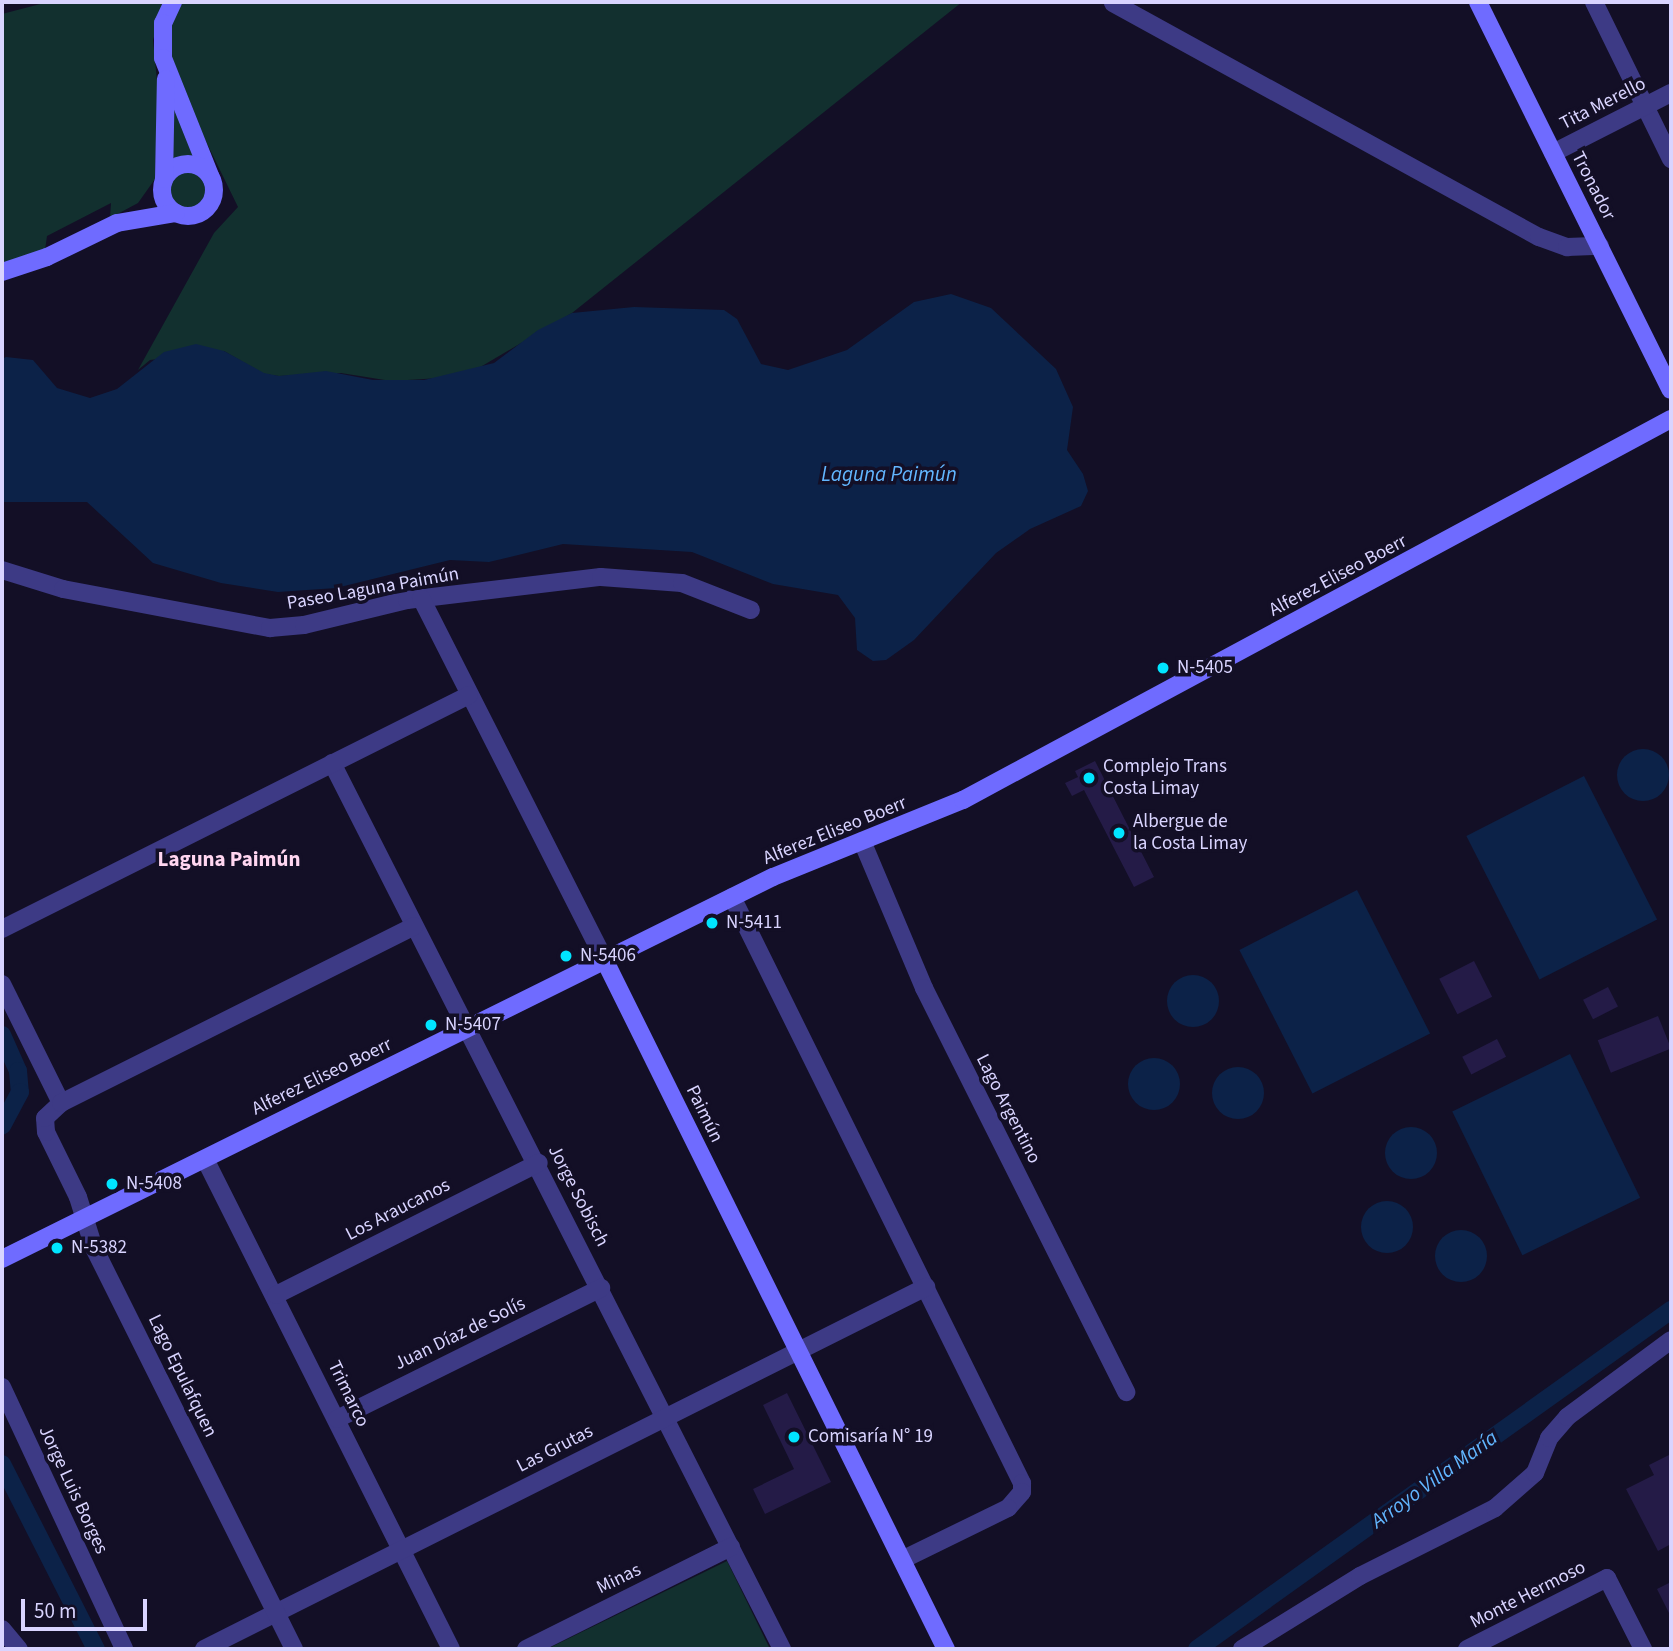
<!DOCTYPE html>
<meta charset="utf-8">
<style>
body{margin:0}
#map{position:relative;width:1673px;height:1651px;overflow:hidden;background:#130f26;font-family:"Source Sans 3",sans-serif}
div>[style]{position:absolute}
.green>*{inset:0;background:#12302f}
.round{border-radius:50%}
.water>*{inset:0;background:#0c2248;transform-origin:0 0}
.canal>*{height:18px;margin:-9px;padding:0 9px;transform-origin:9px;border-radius:9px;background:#0c2248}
.building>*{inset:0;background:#241b47;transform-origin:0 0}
.street>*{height:18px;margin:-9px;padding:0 9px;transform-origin:9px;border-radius:9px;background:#3d3a85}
.secondary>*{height:18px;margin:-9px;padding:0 9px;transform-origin:9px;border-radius:9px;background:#6f6bff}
.secondary>.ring{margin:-9px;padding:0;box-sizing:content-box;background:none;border:18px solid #6f6bff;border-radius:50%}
.dots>*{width:19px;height:19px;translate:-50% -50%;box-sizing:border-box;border:4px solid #130f26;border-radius:50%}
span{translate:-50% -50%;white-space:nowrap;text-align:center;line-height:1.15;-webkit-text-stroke:7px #130f26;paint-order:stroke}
.street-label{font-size:19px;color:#d9d4ff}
.poi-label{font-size:19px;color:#d9d4ff}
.left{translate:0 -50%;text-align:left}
.water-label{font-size:21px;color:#62b6ff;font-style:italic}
.neighbourhood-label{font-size:21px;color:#ffd6f0;font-weight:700}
.frame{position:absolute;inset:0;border:4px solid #d9d4ff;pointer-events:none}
.scale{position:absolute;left:21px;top:1599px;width:126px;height:32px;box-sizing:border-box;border:4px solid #d9d4ff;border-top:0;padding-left:9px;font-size:21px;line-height:24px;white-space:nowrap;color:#d9d4ff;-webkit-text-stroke:5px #130f26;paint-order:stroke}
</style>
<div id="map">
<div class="green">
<i style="clip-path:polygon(48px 2px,165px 2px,153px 40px,158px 91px,155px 179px,138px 203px,110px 218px,111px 203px,47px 236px,45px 250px,2px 264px,2px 14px)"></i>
<i style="clip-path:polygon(182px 2px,962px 2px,572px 313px,477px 369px,440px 378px,391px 381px,341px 373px,279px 376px,264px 374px,224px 351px,150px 360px,138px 370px,214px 233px,238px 207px,176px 80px,167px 35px)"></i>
<i style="clip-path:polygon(171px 93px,198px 160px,169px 164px)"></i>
<i class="round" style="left:169px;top:171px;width:38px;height:38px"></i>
<i style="clip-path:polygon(727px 1561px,770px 1649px,547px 1649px)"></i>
</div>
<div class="water">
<i style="clip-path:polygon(951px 294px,991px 308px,1056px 369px,1073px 407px,1067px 450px,1083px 474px,1088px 491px,1081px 506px,1030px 529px,996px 553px,914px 640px,886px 660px,873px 661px,857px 650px,855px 618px,838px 595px,773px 584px,692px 552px,563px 544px,489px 562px,450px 560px,336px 588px,278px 592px,221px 583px,153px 563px,87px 502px,2px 502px,2px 359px,6px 357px,33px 360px,57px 388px,90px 398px,117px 389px,164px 352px,196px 344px,224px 351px,264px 373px,279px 376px,326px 371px,373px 380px,424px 380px,494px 363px,538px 330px,572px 313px,634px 307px,724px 310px,737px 319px,761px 364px,788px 370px,847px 350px,914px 302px)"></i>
<i class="round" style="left:1617px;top:749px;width:52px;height:52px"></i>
<i style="left:1584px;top:776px;width:161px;height:132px;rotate:63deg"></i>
<i style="left:1357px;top:890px;width:161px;height:132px;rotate:63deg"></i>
<i class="round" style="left:1167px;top:975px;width:52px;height:52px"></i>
<i style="left:1570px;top:1054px;width:160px;height:131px;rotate:64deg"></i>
<i class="round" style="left:1128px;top:1058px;width:52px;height:52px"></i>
<i class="round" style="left:1212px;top:1067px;width:52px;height:52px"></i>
<i class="round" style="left:1385px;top:1127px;width:52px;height:52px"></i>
<i class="round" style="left:1361px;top:1201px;width:52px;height:52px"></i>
<i class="round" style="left:1435px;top:1230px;width:52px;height:52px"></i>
</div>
<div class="canal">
<i style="left:2px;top:1035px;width:39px;rotate:66deg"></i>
<i style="left:18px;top:1071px;width:21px;rotate:85deg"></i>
<i style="left:20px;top:1092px;width:38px;rotate:118deg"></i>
<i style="left:2px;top:1464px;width:208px;rotate:63.1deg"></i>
<i style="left:1197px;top:1649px;width:583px;rotate:-35.57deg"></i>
</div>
<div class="building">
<i style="clip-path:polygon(1095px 761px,1154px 877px,1134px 887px,1084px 790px,1072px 796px,1065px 783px,1078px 777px,1075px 771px)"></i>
<i style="left:1474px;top:961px;width:40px;height:39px;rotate:63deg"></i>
<i style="left:1608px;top:987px;width:22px;height:28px;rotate:63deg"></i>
<i style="left:1658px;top:1016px;width:35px;height:65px;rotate:68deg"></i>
<i style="left:1497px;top:1039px;width:20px;height:39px;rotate:63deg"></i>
<i style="clip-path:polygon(787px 1393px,831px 1482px,765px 1514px,753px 1489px,794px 1469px,763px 1405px)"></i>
<i style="clip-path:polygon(1671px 1454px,1671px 1544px,1658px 1551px,1626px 1489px,1654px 1475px,1649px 1465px)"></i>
<i style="clip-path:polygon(1671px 1582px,1671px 1617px,1657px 1589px)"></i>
</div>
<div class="street">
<i style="left:1594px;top:2px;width:175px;rotate:63.9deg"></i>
<i style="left:1113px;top:3px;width:486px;rotate:28.8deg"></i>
<i style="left:1539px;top:237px;width:30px;rotate:20deg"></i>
<i style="left:1567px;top:247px;width:33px;rotate:-2deg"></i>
<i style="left:1553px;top:153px;width:132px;rotate:-27deg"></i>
<i style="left:2px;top:570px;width:64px;rotate:17.3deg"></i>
<i style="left:63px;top:589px;width:211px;rotate:10.7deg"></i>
<i style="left:270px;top:628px;width:34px;rotate:-5deg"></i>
<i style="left:304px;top:625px;width:106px;rotate:-13.6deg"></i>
<i style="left:407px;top:600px;width:195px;rotate:-6.8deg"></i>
<i style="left:601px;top:577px;width:81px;rotate:4.2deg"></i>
<i style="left:682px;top:583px;width:74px;rotate:21.4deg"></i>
<i style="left:421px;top:598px;width:407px;rotate:63.1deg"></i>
<i style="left:332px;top:763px;width:994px;rotate:63.07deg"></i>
<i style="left:862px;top:841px;width:160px;rotate:67.1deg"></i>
<i style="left:924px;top:988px;width:452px;rotate:63.4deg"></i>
<i style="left:732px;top:897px;width:654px;rotate:63.67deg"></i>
<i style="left:1022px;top:1483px;width:9px;rotate:90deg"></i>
<i style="left:1022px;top:1492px;width:21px;rotate:131deg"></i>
<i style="left:1008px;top:1508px;width:118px;rotate:153.9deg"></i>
<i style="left:2px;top:929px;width:522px;rotate:-26.61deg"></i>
<i style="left:2px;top:984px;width:133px;rotate:63.6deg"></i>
<i style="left:205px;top:1159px;width:548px;rotate:63.34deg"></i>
<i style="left:276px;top:1295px;width:294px;rotate:-26.7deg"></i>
<i style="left:2px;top:1387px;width:289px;rotate:65deg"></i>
<i style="left:337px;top:1419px;width:295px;rotate:-26.4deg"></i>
<i style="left:2px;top:1629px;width:26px;rotate:50deg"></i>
<i style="left:204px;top:1649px;width:808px;rotate:-26.63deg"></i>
<i style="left:294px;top:1649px;width:451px;rotate:-116.5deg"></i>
<i style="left:93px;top:1245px;width:50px;rotate:-107.4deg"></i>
<i style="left:78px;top:1197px;width:72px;rotate:-116.2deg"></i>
<i style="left:46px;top:1132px;width:14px;rotate:-94deg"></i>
<i style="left:45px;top:1118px;width:22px;rotate:-43deg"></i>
<i style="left:61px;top:1103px;width:395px;rotate:-26.6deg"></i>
<i style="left:526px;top:1649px;width:229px;rotate:-26.5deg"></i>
<i style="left:1242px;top:1649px;width:139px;rotate:-31.7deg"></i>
<i style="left:1360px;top:1576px;width:151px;rotate:-26.7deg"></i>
<i style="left:1495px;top:1508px;width:53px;rotate:-41.2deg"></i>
<i style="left:1535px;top:1473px;width:38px;rotate:-68deg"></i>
<i style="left:1549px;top:1438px;width:28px;rotate:-49deg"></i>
<i style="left:1567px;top:1417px;width:129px;rotate:-36.5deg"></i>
<i style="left:1467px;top:1649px;width:157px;rotate:-26.9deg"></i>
<i style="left:1607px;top:1578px;width:80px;rotate:63.1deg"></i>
</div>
<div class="secondary">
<i style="left:173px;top:2px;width:23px;rotate:115deg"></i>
<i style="left:163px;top:23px;width:35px;rotate:90deg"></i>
<i style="left:163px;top:58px;width:129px;rotate:68.2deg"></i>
<i style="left:1478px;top:2px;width:433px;rotate:63.6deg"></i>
<i class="ring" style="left:162px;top:164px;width:34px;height:34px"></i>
<i style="left:164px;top:179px;width:100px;rotate:-88.9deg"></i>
<i style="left:2px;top:272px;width:47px;rotate:-18.4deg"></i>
<i style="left:47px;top:257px;width:78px;rotate:-25.9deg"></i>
<i style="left:117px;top:223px;width:60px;rotate:-9.6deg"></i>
<i style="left:605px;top:961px;width:768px;rotate:63.64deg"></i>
<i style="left:2px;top:1259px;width:860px;rotate:-26.36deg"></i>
<i style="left:773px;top:877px;width:205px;rotate:-22.1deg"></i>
<i style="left:963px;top:800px;width:804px;rotate:-28.29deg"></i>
</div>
<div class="dots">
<i style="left:1163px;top:668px;background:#00e5ff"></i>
<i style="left:1089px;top:778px;background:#00e5ff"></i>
<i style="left:1119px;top:833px;background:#00e5ff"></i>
<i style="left:712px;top:923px;background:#00e5ff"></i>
<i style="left:566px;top:956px;background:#00e5ff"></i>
<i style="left:431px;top:1025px;background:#00e5ff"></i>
<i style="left:112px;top:1184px;background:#00e5ff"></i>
<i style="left:57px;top:1248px;background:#00e5ff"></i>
<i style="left:794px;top:1437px;background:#00e5ff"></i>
</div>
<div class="street-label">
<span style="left:1603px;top:104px;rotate:-27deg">Tita Merello</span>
<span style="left:1593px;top:186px;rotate:63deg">Tronador</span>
<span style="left:1338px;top:576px;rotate:-28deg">Alferez Eliseo Boerr</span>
<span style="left:373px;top:589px;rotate:-10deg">Paseo Laguna Paimún</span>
<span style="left:835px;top:831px;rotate:-22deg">Alferez Eliseo Boerr</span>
<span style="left:322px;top:1077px;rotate:-26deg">Alferez Eliseo Boerr</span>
<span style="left:1008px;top:1109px;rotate:63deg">Lago Argentino</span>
<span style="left:704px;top:1114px;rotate:64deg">Paimún</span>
<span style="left:578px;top:1196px;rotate:63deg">Jorge Sobisch</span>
<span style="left:398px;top:1210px;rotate:-27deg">Los Araucanos</span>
<span style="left:460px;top:1334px;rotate:-26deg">Juan Díaz de Solís</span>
<span style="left:182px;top:1376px;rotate:64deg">Lago Epulafquen</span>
<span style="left:348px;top:1394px;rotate:64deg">Trimarco</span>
<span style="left:555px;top:1449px;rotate:-27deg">Las Grutas</span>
<span style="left:73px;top:1490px;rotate:65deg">Jorge Luis Borges</span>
<span style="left:619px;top:1579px;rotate:-26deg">Minas</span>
<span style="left:1528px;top:1595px;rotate:-27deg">Monte Hermoso</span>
</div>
<div class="poi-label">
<span class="left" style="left:1177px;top:668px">N-5405</span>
<span class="left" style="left:1103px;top:778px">Complejo Trans<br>Costa Limay</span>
<span class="left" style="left:1133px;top:833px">Albergue de<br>la Costa Limay</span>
<span class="left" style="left:726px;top:923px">N-5411</span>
<span class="left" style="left:580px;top:956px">N-5406</span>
<span class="left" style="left:445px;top:1025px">N-5407</span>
<span class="left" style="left:126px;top:1184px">N-5408</span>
<span class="left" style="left:71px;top:1248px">N-5382</span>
<span class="left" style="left:808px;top:1437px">Comisaría N° 19</span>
</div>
<div class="water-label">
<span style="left:889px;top:474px">Laguna Paimún</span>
<span style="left:1434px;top:1479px;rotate:-36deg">Arroyo Villa María</span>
</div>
<div class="neighbourhood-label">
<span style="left:229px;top:859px">Laguna Paimún</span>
</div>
<div class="frame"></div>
<div class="scale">50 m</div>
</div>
